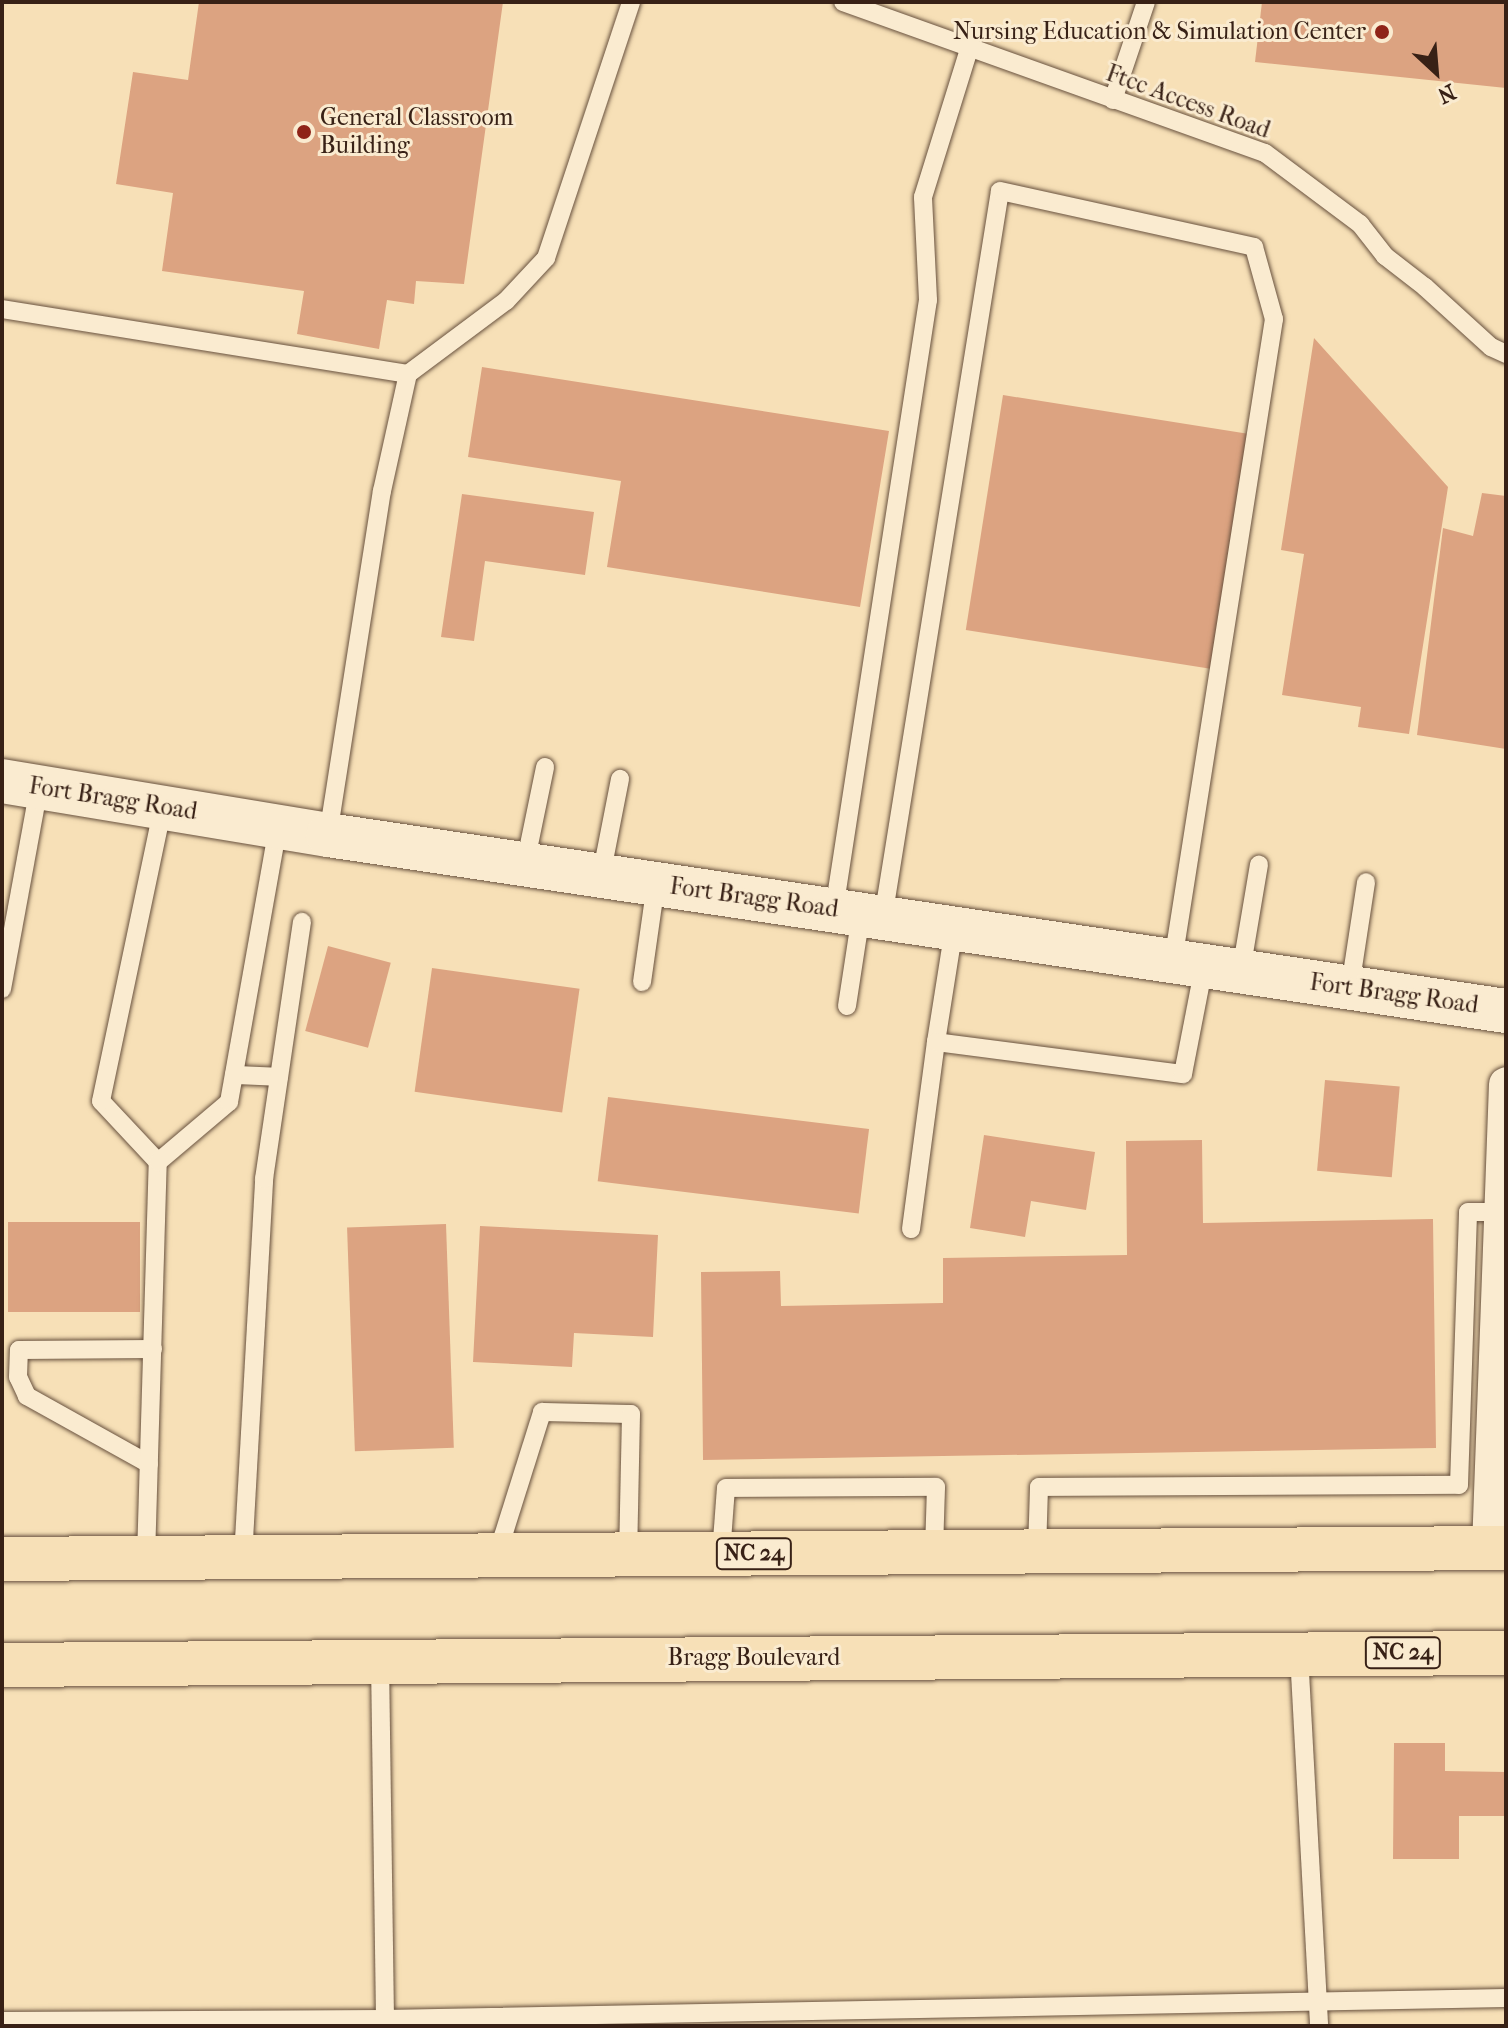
<!DOCTYPE html>
<style>
body{margin:0}
#map{position:relative;width:1508px;height:2028px;overflow:hidden;background:#f7e0b7;font-family:"IM FELL French Canon",serif}
div>[style]{position:absolute}
.building>*{inset:0;background:#dca381;transform-origin:0 0}
.roads{filter:drop-shadow(0 0 2px #68513e) drop-shadow(0 0 2px #68513e)}
.lane>*{height:18px;margin:-9px;padding:0 9px;transform-origin:9px;border-radius:9px;background:#faebd0}
.street>*{height:34px;margin:-17px;padding:0 17px;transform-origin:17px;border-radius:17px;background:#faebd0}
.secondary>*{height:44px;margin:-22px;padding:0 22px;transform-origin:22px;border-radius:22px;background:#faebd0}
.primary>*{height:44px;margin:-22px;padding:0 22px;transform-origin:22px;border-radius:22px;background:#f7e0b7}
.dots>*{width:22px;height:22px;translate:-50% -50%;box-sizing:border-box;border:4px solid #faebd0;border-radius:50%}
span{translate:-50% -50%;white-space:nowrap;text-align:center;line-height:1.15;-webkit-text-stroke:6px #faebd0;paint-order:stroke}
.shield-label span{padding:2px 6px;background:#faebd0;border:2px solid;border-radius:6px;-webkit-text-stroke-width:0}
.shield-label{font-size:22px;color:#382116;font-weight:700}
.poi-label{font-size:24px;color:#382116}
.right{translate:-100% -50%;text-align:right}
.left{translate:0 -50%;text-align:left}
.street-label{font-size:24px;color:#382116}
.frame{position:absolute;inset:0;border:4px solid #382116;pointer-events:none}
.north{position:absolute;left:1396px;top:32px;width:80px;height:80px;-webkit-text-stroke:6px #faebd0;paint-order:stroke;rotate:154deg;font-size:22px;font-weight:700;line-height:32px;text-align:center;color:#382116}
.north::after{content:'';display:block;margin:auto;width:28px;height:36px;background:#382116;clip-path:polygon(50% 0,100% 100%,50% 72%,0 100%)}
</style>
<div id="map">
<div class="building">
<i style="clip-path:polygon(199px 2px,503px 2px,464px 284px,416px 281px,414px 304px,387px 300px,379px 349px,297px 334px,304px 291px,162px 271px,173px 193px,116px 184px,133px 72px,188px 80px)"></i>
<i style="clip-path:polygon(1262px 2px,1506px 2px,1506px 88px,1255px 62px)"></i>
<i style="clip-path:polygon(1314px 338px,1448px 487px,1409px 734px,1358px 727px,1361px 707px,1282px 695px,1304px 554px,1281px 550px)"></i>
<i style="clip-path:polygon(482px 367px,889px 431px,860px 607px,607px 567px,621px 481px,468px 457px)"></i>
<i style="left:1003px;top:395px;width:254px;height:238px;rotate:9deg"></i>
<i style="clip-path:polygon(1482px 493px,1506px 496px,1506px 749px,1417px 735px,1443px 528px,1473px 536px)"></i>
<i style="clip-path:polygon(462px 494px,594px 512px,585px 575px,485px 561px,474px 641px,441px 637px)"></i>
<i style="left:328px;top:946px;width:65px;height:88px;rotate:15deg"></i>
<i style="left:432px;top:968px;width:149px;height:125px;rotate:8deg"></i>
<i style="left:1325px;top:1080px;width:75px;height:91px;rotate:5deg"></i>
<i style="left:608px;top:1097px;width:263px;height:85px;rotate:7deg"></i>
<i style="clip-path:polygon(984px 1135px,1095px 1152px,1086px 1210px,1031px 1201px,1025px 1237px,970px 1228px)"></i>
<i style="clip-path:polygon(1202px 1140px,1203px 1223px,1433px 1219px,1436px 1448px,703px 1460px,701px 1272px,780px 1271px,781px 1306px,943px 1303px,943px 1258px,1127px 1255px,1126px 1141px)"></i>
<i style="left:8px;top:1222px;width:132px;height:90px"></i>
<i style="left:446px;top:1224px;width:224px;height:99px;rotate:88deg"></i>
<i style="clip-path:polygon(480px 1226px,658px 1235px,653px 1337px,574px 1333px,572px 1367px,473px 1362px)"></i>
<i style="clip-path:polygon(1394px 1743px,1445px 1743px,1445px 1771px,1506px 1772px,1506px 1816px,1459px 1816px,1459px 1859px,1393px 1859px)"></i>
</div>
<div class="roads">
<div class="lane">
<i style="left:843px;top:2px;width:448px;rotate:19.7deg"></i>
<i style="left:1265px;top:153px;width:119px;rotate:36.8deg"></i>
<i style="left:1360px;top:224px;width:41px;rotate:52deg"></i>
<i style="left:1385px;top:256px;width:51px;rotate:37.8deg"></i>
<i style="left:1425px;top:287px;width:89px;rotate:42.3deg"></i>
<i style="left:1491px;top:347px;width:17px;rotate:25deg"></i>
<i style="left:1113px;top:100px;width:103px;rotate:-71.4deg"></i>
<i style="left:2px;top:309px;width:411px;rotate:9.1deg"></i>
<i style="left:328px;top:835px;width:348px;rotate:-81.1deg"></i>
<i style="left:382px;top:491px;width:120px;rotate:-77.5deg"></i>
<i style="left:408px;top:374px;width:122px;rotate:-36.7deg"></i>
<i style="left:506px;top:301px;width:59px;rotate:-47.1deg"></i>
<i style="left:546px;top:258px;width:270px;rotate:-71.6deg"></i>
<i style="left:525px;top:864px;width:99px;rotate:-78.3deg"></i>
<i style="left:601px;top:876px;width:99px;rotate:-78.9deg"></i>
<i style="left:834px;top:910px;width:617px;rotate:-81.24deg"></i>
<i style="left:928px;top:300px;width:103px;rotate:-92.8deg"></i>
<i style="left:923px;top:197px;width:158px;rotate:-72.7deg"></i>
<i style="left:883px;top:918px;width:736px;rotate:-80.86deg"></i>
<i style="left:1000px;top:191px;width:260px;rotate:12.4deg"></i>
<i style="left:1254px;top:247px;width:75px;rotate:74.5deg"></i>
<i style="left:1274px;top:319px;width:650px;rotate:98.94deg"></i>
<i style="left:1241px;top:971px;width:108px;rotate:-80.4deg"></i>
<i style="left:642px;top:982px;width:99px;rotate:-81.9deg"></i>
<i style="left:1350px;top:987px;width:106px;rotate:-81.3deg"></i>
<i style="left:2px;top:989px;width:205px;rotate:-79.6deg"></i>
<i style="left:847px;top:1006px;width:93px;rotate:-81.3deg"></i>
<i style="left:936px;top:1042px;width:115px;rotate:-81deg"></i>
<i style="left:234px;top:1075px;width:45px;rotate:2.5deg"></i>
<i style="left:158px;top:1162px;width:83px;rotate:-133.1deg"></i>
<i style="left:101px;top:1101px;width:299px;rotate:-78.1deg"></i>
<i style="left:911px;top:1229px;width:189px;rotate:-82.4deg"></i>
<i style="left:936px;top:1042px;width:249px;rotate:7.4deg"></i>
<i style="left:1183px;top:1074px;width:110px;rotate:-79deg"></i>
<i style="left:149px;top:1464px;width:140px;rotate:-150.9deg"></i>
<i style="left:27px;top:1396px;width:21px;rotate:-115deg"></i>
<i style="left:18px;top:1377px;width:27px;rotate:-88deg"></i>
<i style="left:19px;top:1350px;width:134px;rotate:-0.4deg"></i>
<i style="left:1037px;top:1551px;width:64px;rotate:-88.2deg"></i>
<i style="left:1039px;top:1487px;width:420px;rotate:-0.3deg"></i>
<i style="left:1459px;top:1485px;width:273px;rotate:-88.1deg"></i>
<i style="left:1468px;top:1212px;width:34px"></i>
<i style="left:721px;top:1554px;width:66px;rotate:-85.7deg"></i>
<i style="left:726px;top:1488px;width:210px;rotate:-0.3deg"></i>
<i style="left:936px;top:1487px;width:65px;rotate:91.8deg"></i>
<i style="left:497px;top:1555px;width:150px;rotate:-72.5deg"></i>
<i style="left:542px;top:1412px;width:89px;rotate:1.3deg"></i>
<i style="left:631px;top:1414px;width:141px;rotate:91.2deg"></i>
<i style="left:146px;top:1558px;width:396px;rotate:-88.3deg"></i>
<i style="left:158px;top:1162px;width:93px;rotate:-40.2deg"></i>
<i style="left:229px;top:1102px;width:279px;rotate:-79.9deg"></i>
<i style="left:243px;top:1558px;width:380px;rotate:-86.8deg"></i>
<i style="left:264px;top:1179px;width:260px;rotate:-81.6deg"></i>
<i style="left:1299px;top:1654px;width:373px;rotate:86.9deg"></i>
<i style="left:380px;top:1661px;width:358px;rotate:89.2deg"></i>
<i style="left:385px;top:2019px;width:1121px;rotate:-1.07deg"></i>
<i style="left:2px;top:2021px;width:383px;rotate:-0.3deg"></i>
</div>
<div class="street">
<i style="left:1489px;top:1548px;width:464px;rotate:-87.9deg"></i>
</div>
<div class="secondary">
<i style="left:2px;top:781px;width:330px;rotate:9.4deg"></i>
<i style="left:328px;top:835px;width:1191px;rotate:8.5deg"></i>
</div>
<div class="primary">
<i style="left:2px;top:1559px;width:1504px;rotate:-0.42deg"></i>
<i style="left:2px;top:1665px;width:1504px;rotate:-0.46deg"></i>
</div>
</div>
<div class="dots">
<i style="left:1382px;top:32px;background:#8f2418"></i>
<i style="left:304px;top:132px;background:#8f2418"></i>
</div>
<div class="shield-label">
<span style="left:754px;top:1554px">NC 24</span>
<span style="left:1403px;top:1653px">NC 24</span>
</div>
<div class="poi-label">
<span class="right" style="left:1366px;top:32px">Nursing Education &amp; Simulation Center</span>
<span class="left" style="left:320px;top:132px">General Classroom<br>Building</span>
</div>
<div class="street-label">
<span style="left:1188px;top:102px;rotate:20deg">Ftcc Access Road</span>
<span style="left:113px;top:799px;rotate:9deg">Fort Bragg Road</span>
<span style="left:754px;top:898px;rotate:8deg">Fort Bragg Road</span>
<span style="left:1394px;top:994px;rotate:8deg">Fort Bragg Road</span>
<span style="left:754px;top:1658px">Bragg Boulevard</span>
</div>
<div class="frame"></div>
<div class="north">N</div>
</div>
